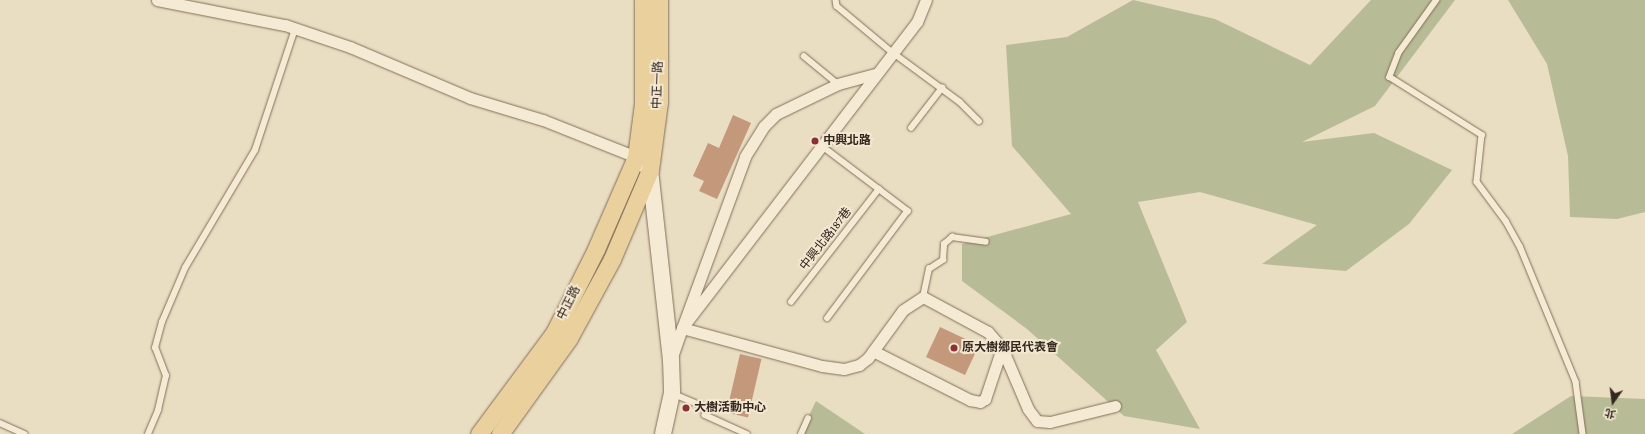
<!DOCTYPE html>
<meta charset="utf-8">
<style>
body{margin:0}
#map{position:relative;width:1645px;height:434px;overflow:hidden;background:#e9ddc2;font-family:"Crimson Pro","Noto Sans TC",serif}
div>[style]{position:absolute}
.cemetery>*{inset:0;background:#b8bc96}
.building>*{inset:0;background:#c4987b;transform-origin:0 0}
.roads{filter:drop-shadow(0 0 1px #826f5b) drop-shadow(0 0 1px #826f5b)}
.lane>*{height:5.5px;margin:-2.75px;padding:0 2.75px;transform-origin:2.75px;border-radius:2.75px;background:#f5ebd4}
.street>*{height:11px;margin:-5.5px;padding:0 5.5px;transform-origin:5.5px;border-radius:5.5px;background:#f5ebd4}
.secondary>*{height:16px;margin:-8px;padding:0 8px;transform-origin:8px;border-radius:8px;background:#f5ebd4}
.primary>*{height:17px;margin:-8.5px;padding:0 8.5px;transform-origin:8.5px;border-radius:8.5px;background:#ead09d}
.dots>*{width:11px;height:11px;translate:-50% -50%;box-sizing:border-box;border:2px solid #f2e7d1;border-radius:50%}
span{translate:-50% -50%;white-space:nowrap;text-align:center;line-height:1.15;-webkit-text-stroke:4px #f2e7d1;paint-order:stroke}
.street-label{font-size:12px;color:#33271e}
.poi-label{font-size:12px;color:#33271e;font-weight:700}
.left{translate:0 -50%;text-align:left}
.north{position:absolute;left:1593px;top:382px;width:40px;height:40px;-webkit-text-stroke:3px #f2e7d1;paint-order:stroke;rotate:194deg;font-size:11px;font-weight:700;line-height:16px;text-align:center;color:#33271e}
.north::after{content:'';display:block;margin:auto;width:14px;height:18px;background:#33271e;clip-path:polygon(50% 0,100% 100%,50% 72%,0 100%)}
</style>
<div id="map">
<div class="cemetery">
<i style="clip-path:polygon(1133px 0,1215px 19px,1310px 65px,1371px 0,1455px 0,1375px 106px,1302px 142px,1374px 133px,1452px 170px,1409px 224px,1346px 271px,1262px 264px,1317px 225px,1200px 192px,1138px 202px,1187px 322px,1156px 350px,1200px 429px,1124px 416px,1027px 329px,962px 281px,962px 244px,1071px 214px,1012px 146px,1006px 45px,1067px 37px)"></i>
<i style="clip-path:polygon(1508px 0,1645px 0,1645px 212px,1617px 219px,1570px 217px,1568px 156px,1547px 64px)"></i>
<i style="clip-path:polygon(1571px 396px,1645px 399px,1645px 434px,1512px 434px)"></i>
<i style="clip-path:polygon(816px 401px,865px 434px,800px 434px)"></i>
</div>
<div class="building">
<i style="clip-path:polygon(733px 115px,751px 123px,717px 199px,699px 191px,704px 181px,693px 176px,708px 143px,719px 148px)"></i>
<i style="left:940px;top:327px;width:43px;height:33px;rotate:25deg"></i>
<i style="left:740px;top:354px;width:22px;height:60px;rotate:13deg"></i>
</div>
<div class="roads">
<div class="lane">
<i style="left:836px;top:0;width:6px;rotate:81deg"></i>
<i style="left:837px;top:6px;width:72px;rotate:39.9deg"></i>
<i style="left:892px;top:52px;width:84px;rotate:36.3deg"></i>
<i style="left:960px;top:102px;width:27px;rotate:45deg"></i>
<i style="left:1437px;top:0;width:65px;rotate:125.6deg"></i>
<i style="left:1399px;top:53px;width:26px;rotate:111deg"></i>
<i style="left:1390px;top:77px;width:109px;rotate:32.2deg"></i>
<i style="left:1482px;top:135px;width:47px;rotate:96.1deg"></i>
<i style="left:1477px;top:182px;width:49px;rotate:53.4deg"></i>
<i style="left:1506px;top:221px;width:29px;rotate:61deg"></i>
<i style="left:1520px;top:246px;width:147px;rotate:67.6deg"></i>
<i style="left:1576px;top:382px;width:52px;rotate:82.3deg"></i>
<i style="left:804px;top:56px;width:44px;rotate:39.5deg"></i>
<i style="left:911px;top:128px;width:51px;rotate:-52.2deg"></i>
<i style="left:822px;top:146px;width:108px;rotate:37.1deg"></i>
<i style="left:908px;top:211px;width:134px;rotate:126.8deg"></i>
<i style="left:923px;top:297px;width:29px;rotate:-78deg"></i>
<i style="left:929px;top:269px;width:17px;rotate:-33deg"></i>
<i style="left:943px;top:260px;width:16px;rotate:-86deg"></i>
<i style="left:944px;top:244px;width:11px;rotate:-41deg"></i>
<i style="left:952px;top:237px;width:34px;rotate:8deg"></i>
<i style="left:791px;top:302px;width:143px;rotate:-52.1deg"></i>
<i style="left:674px;top:394px;width:36px;rotate:23deg"></i>
<i style="left:707px;top:408px;width:7px;rotate:106deg"></i>
<i style="left:705px;top:415px;width:46px;rotate:24.3deg"></i>
<i style="left:0;top:423px;width:27px;rotate:24deg"></i>
<i style="left:148px;top:434px;width:26px;rotate:-67deg"></i>
<i style="left:158px;top:410px;width:35px;rotate:-77deg"></i>
<i style="left:166px;top:376px;width:30px;rotate:-111deg"></i>
<i style="left:155px;top:348px;width:27px;rotate:-75deg"></i>
<i style="left:162px;top:322px;width:59px;rotate:-66.9deg"></i>
<i style="left:185px;top:268px;width:137px;rotate:-59.3deg"></i>
<i style="left:255px;top:150px;width:127px;rotate:-71.7deg"></i>
<i style="left:801px;top:434px;width:17px;rotate:-66deg"></i>
</div>
<div class="street">
<i style="left:157px;top:0;width:130px;rotate:11.1deg"></i>
<i style="left:285px;top:25px;width:69px;rotate:18.7deg"></i>
<i style="left:350px;top:47px;width:130px;rotate:23deg"></i>
<i style="left:470px;top:98px;width:76px;rotate:16.8deg"></i>
<i style="left:543px;top:120px;width:100px;rotate:21.7deg"></i>
<i style="left:875px;top:74px;width:38px;rotate:165deg"></i>
<i style="left:838px;top:84px;width:69px;rotate:154.2deg"></i>
<i style="left:776px;top:114px;width:17px;rotate:135deg"></i>
<i style="left:764px;top:126px;width:36px;rotate:122deg"></i>
<i style="left:745px;top:157px;width:182px;rotate:110.2deg"></i>
<i style="left:682px;top:328px;width:145px;rotate:15.2deg"></i>
<i style="left:822px;top:366px;width:22px;rotate:8deg"></i>
<i style="left:844px;top:369px;width:16px;rotate:-15deg"></i>
<i style="left:859px;top:365px;width:11px;rotate:-38deg"></i>
<i style="left:868px;top:358px;width:59px;rotate:-53.9deg"></i>
<i style="left:903px;top:310px;width:24px;rotate:-33deg"></i>
<i style="left:923px;top:297px;width:74px;rotate:28.3deg"></i>
<i style="left:988px;top:332px;width:21px;rotate:49deg"></i>
<i style="left:1002px;top:348px;width:66px;rotate:66.9deg"></i>
<i style="left:1028px;top:409px;width:15px;rotate:53deg"></i>
<i style="left:1037px;top:421px;width:13px;rotate:4deg"></i>
<i style="left:1050px;top:422px;width:67px;rotate:-13.8deg"></i>
<i style="left:873px;top:351px;width:109px;rotate:26.8deg"></i>
<i style="left:970px;top:400px;width:10px;rotate:11deg"></i>
<i style="left:980px;top:402px;width:6px;rotate:-31deg"></i>
<i style="left:985px;top:399px;width:54px;rotate:-71.6deg"></i>
<i style="left:672px;top:357px;width:31px;rotate:-71deg"></i>
<i style="left:682px;top:328px;width:386px;rotate:-52.5deg"></i>
<i style="left:917px;top:22px;width:24px;rotate:-68deg"></i>
</div>
<div class="secondary">
<i style="left:647px;top:167px;width:4px;rotate:45deg"></i>
<i style="left:650px;top:170px;width:191px;rotate:83.7deg"></i>
<i style="left:671px;top:360px;width:33px;rotate:88deg"></i>
<i style="left:672px;top:393px;width:42px;rotate:102.4deg"></i>
</div>
<div class="primary">
<i style="left:479px;top:434px;width:126px;rotate:-53.4deg"></i>
<i style="left:554px;top:333px;width:94px;rotate:-63.4deg"></i>
<i style="left:596px;top:249px;width:100px;rotate:-66.5deg"></i>
<i style="left:636px;top:157px;width:53px;rotate:-82.5deg"></i>
<i style="left:643px;top:104px;width:104px;rotate:-90deg"></i>
<i style="left:500px;top:434px;width:118px;rotate:-54.3deg"></i>
<i style="left:569px;top:338px;width:90px;rotate:-61.4deg"></i>
<i style="left:612px;top:259px;width:97px;rotate:-66.9deg"></i>
<i style="left:650px;top:170px;width:69px;rotate:-82.5deg"></i>
<i style="left:659px;top:102px;width:102px;rotate:-90deg"></i>
</div>
</div>
<div class="dots">
<i style="left:815px;top:141px;background:#8b3033"></i>
<i style="left:954px;top:348px;background:#8b3033"></i>
<i style="left:686px;top:408px;background:#8b3033"></i>
</div>
<div class="street-label">
<span style="left:658px;top:85px;rotate:-88deg">中正一路</span>
<span style="left:826px;top:239px;rotate:-52deg">中興北路187巷</span>
<span style="left:569px;top:303px;rotate:-63deg">中正路</span>
</div>
<div class="poi-label">
<span class="left" style="left:823px;top:141px">中興北路</span>
<span class="left" style="left:962px;top:348px">原大樹鄉民代表會</span>
<span class="left" style="left:694px;top:408px">大樹活動中心</span>
</div>
<div class="north">北</div>
</div>
